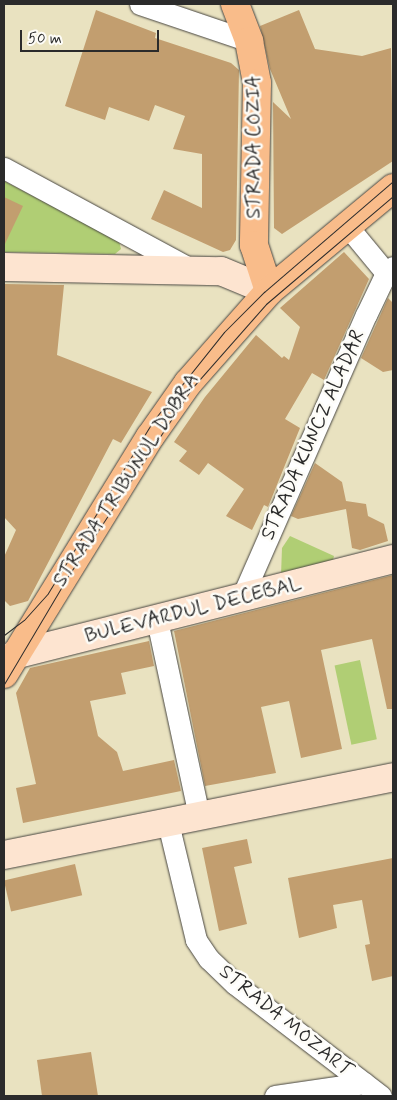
<!DOCTYPE html>
<style>
body{margin:0}
#map{position:relative;width:397px;height:1100px;overflow:hidden;background:#e9e2c0;font-family:Mynerve,sans-serif}
div>[style]{position:absolute}
.green>*{inset:0;background:#b0ce74;transform-origin:0 0}
.building>*{inset:0;background:#c29e6f;transform-origin:0 0}
.roads{filter:drop-shadow(0 0 1px #484641) drop-shadow(0 0 1px #484641)}
.street>*{height:21px;margin:-10.5px;padding:0 10.5px;transform-origin:10.5px;border-radius:10.5px;background:#fff}
.secondary>*{height:28px;margin:-14px;padding:0 14px;transform-origin:14px;border-radius:14px;background:#fde4d0}
.primary>*{height:28px;margin:-14px;padding:0 14px;transform-origin:14px;border-radius:14px;background:#f9bc8a}
.tram>*{height:1px;margin:-0.5px;padding:0 0.5px;transform-origin:0.5px;border-radius:0.5px;background:#2b2b2b}
span{translate:-50% -50%;white-space:nowrap;text-align:center;line-height:1.15;-webkit-text-stroke:5px #fdfcf7;paint-order:stroke}
.street-label{font-size:20px;color:#2b2b2b}
.frame{position:absolute;inset:0;border:5px solid #2b2b2b;pointer-events:none}
.scale{position:absolute;left:20px;top:30px;width:139px;height:22px;box-sizing:border-box;border:2px solid #2b2b2b;border-top:0;padding-left:6px;font-size:15px;line-height:18px;white-space:nowrap;color:#2b2b2b;-webkit-text-stroke:4px #fdfcf7;paint-order:stroke}
</style>
<div id="map">
<div class="green">
<i style="clip-path:polygon(4px 181px,119px 241px,121px 249px,115px 254px,4px 252px)"></i>
<i style="clip-path:polygon(290px 536px,334px 556px,333px 560px,281px 575px,282px 548px)"></i>
<i style="left:360px;top:660px;width:81px;height:26px;rotate:78deg"></i>
</div>
<div class="building">
<i style="clip-path:polygon(96px 10px,156px 33px,155px 38px,231px 63px,239px 70px,236px 240px,230px 250px,223px 252px,151px 219px,164px 190px,202px 208px,202px 154px,173px 149px,185px 116px,155px 105px,149px 121px,109px 107px,105px 120px,65px 106px)"></i>
<i style="clip-path:polygon(299px 10px,315px 49px,362px 56px,391px 48px,393px 161px,282px 234px,274px 228px,273px 102px,291px 119px,270px 69px,260px 26px)"></i>
<i style="clip-path:polygon(4px 197px,23px 206px,4px 246px)"></i>
<i style="clip-path:polygon(344px 252px,369px 279px,324px 380px,312px 373px,285px 419px,300px 428px,268px 507px,264px 505px,252px 530px,226px 516px,244px 489px,208px 463px,199px 475px,179px 461px,187px 451px,174px 442px,205px 397px,256px 335px,282px 358px,284px 356px,289px 360px,300px 327px,280px 308px)"></i>
<i style="clip-path:polygon(4px 284px,64px 285px,57px 355px,152px 392px,121px 443px,113px 439px,28px 601px,10px 606px,4px 600px,4px 557px,16px 530px,4px 517px)"></i>
<i style="clip-path:polygon(388px 298px,393px 303px,393px 370px,383px 372px,361px 358px)"></i>
<i style="clip-path:polygon(315px 463px,342px 482px,346px 501px,366px 504px,368px 516px,384px 524px,388px 541px,360px 550px,352px 548px,346px 509px,298px 519px,291px 516px)"></i>
<i style="clip-path:polygon(393px 575px,393px 709px,387px 709px,372px 639px,321px 650px,342px 749px,301px 758px,289px 701px,261px 707px,276px 773px,205px 786px,174px 631px)"></i>
<i style="clip-path:polygon(149px 641px,154px 666px,121px 673px,126px 694px,90px 701px,98px 736px,117px 752px,123px 771px,174px 760px,181px 791px,23px 823px,16px 788px,36px 784px,16px 693px,30px 668px)"></i>
<i style="clip-path:polygon(247px 839px,252px 863px,234px 867px,247px 924px,219px 931px,202px 848px)"></i>
<i style="clip-path:polygon(393px 858px,393px 976px,372px 981px,365px 945px,370px 944px,362px 900px,333px 905px,337px 928px,299px 938px,288px 878px)"></i>
<i style="left:75px;top:864px;width:32px;height:73px;rotate:77deg"></i>
<i style="clip-path:polygon(91px 1052px,98px 1096px,42px 1096px,37px 1060px)"></i>
</div>
<div class="roads">
<div class="street">
<i style="left:140px;top:4px;width:115px;rotate:18.7deg"></i>
<i style="left:4px;top:168px;width:215px;rotate:28.4deg"></i>
<i style="left:348px;top:227px;width:60px;rotate:50.4deg"></i>
<i style="left:242px;top:597px;width:308px;rotate:-66.3deg"></i>
<i style="left:366px;top:315px;width:47px;rotate:-64.5deg"></i>
<i style="left:386px;top:273px;width:9px;rotate:-41deg"></i>
<i style="left:157px;top:620px;width:200px;rotate:77.9deg"></i>
<i style="left:168px;top:823px;width:120px;rotate:76.5deg"></i>
<i style="left:196px;top:940px;width:23px;rotate:56deg"></i>
<i style="left:209px;top:959px;width:36px;rotate:44deg"></i>
<i style="left:235px;top:984px;width:184px;rotate:37.5deg"></i>
<i style="left:275px;top:1096px;width:90px;rotate:-8.3deg"></i>
</div>
<div class="secondary">
<i style="left:4px;top:267px;width:217px;rotate:1.1deg"></i>
<i style="left:221px;top:271px;width:52px;rotate:22.6deg"></i>
<i style="left:14px;top:655px;width:391px;rotate:-14.2deg"></i>
<i style="left:4px;top:855px;width:397px;rotate:-11.3deg"></i>
</div>
<div class="primary">
<i style="left:235px;top:4px;width:40px;rotate:69deg"></i>
<i style="left:249px;top:41px;width:43px;rotate:79.2deg"></i>
<i style="left:257px;top:83px;width:162px;rotate:91.1deg"></i>
<i style="left:254px;top:245px;width:48px;rotate:71.9deg"></i>
<i style="left:4px;top:674px;width:278px;rotate:-58.4deg"></i>
<i style="left:150px;top:437px;width:66px;rotate:-54.9deg"></i>
<i style="left:188px;top:383px;width:123px;rotate:-48.6deg"></i>
<i style="left:269px;top:291px;width:161px;rotate:-39.7deg"></i>
</div>
</div>
<div class="tram">
<i style="left:4px;top:635px;width:25px;rotate:-37deg"></i>
<i style="left:24px;top:620px;width:36px;rotate:-48deg"></i>
<i style="left:48px;top:593px;width:202px;rotate:-58.6deg"></i>
<i style="left:153px;top:421px;width:114px;rotate:-51.4deg"></i>
<i style="left:224px;top:332px;width:57px;rotate:-45deg"></i>
<i style="left:264px;top:292px;width:170px;rotate:-40.7deg"></i>
<i style="left:4px;top:684px;width:126px;rotate:-59.3deg"></i>
<i style="left:68px;top:576px;width:225px;rotate:-56.6deg"></i>
<i style="left:192px;top:388px;width:112px;rotate:-48.6deg"></i>
<i style="left:266px;top:304px;width:167px;rotate:-40.4deg"></i>
</div>
<div class="street-label">
<span style="left:254px;top:147px;rotate:-90deg">STRADA COZIA</span>
<span style="left:313px;top:435px;rotate:-66deg">STRADA KUNCZ ALADAR</span>
<span style="left:126px;top:480px;rotate:-57deg">STRADA TRIBUNUL DOBRA</span>
<span style="left:193px;top:610px;rotate:-14deg">BULEVARDUL DECEBAL</span>
<span style="left:286px;top:1021px;rotate:39deg">STRADA MOZART</span>
</div>
<div class="frame"></div>
<div class="scale">50 m</div>
</div>
